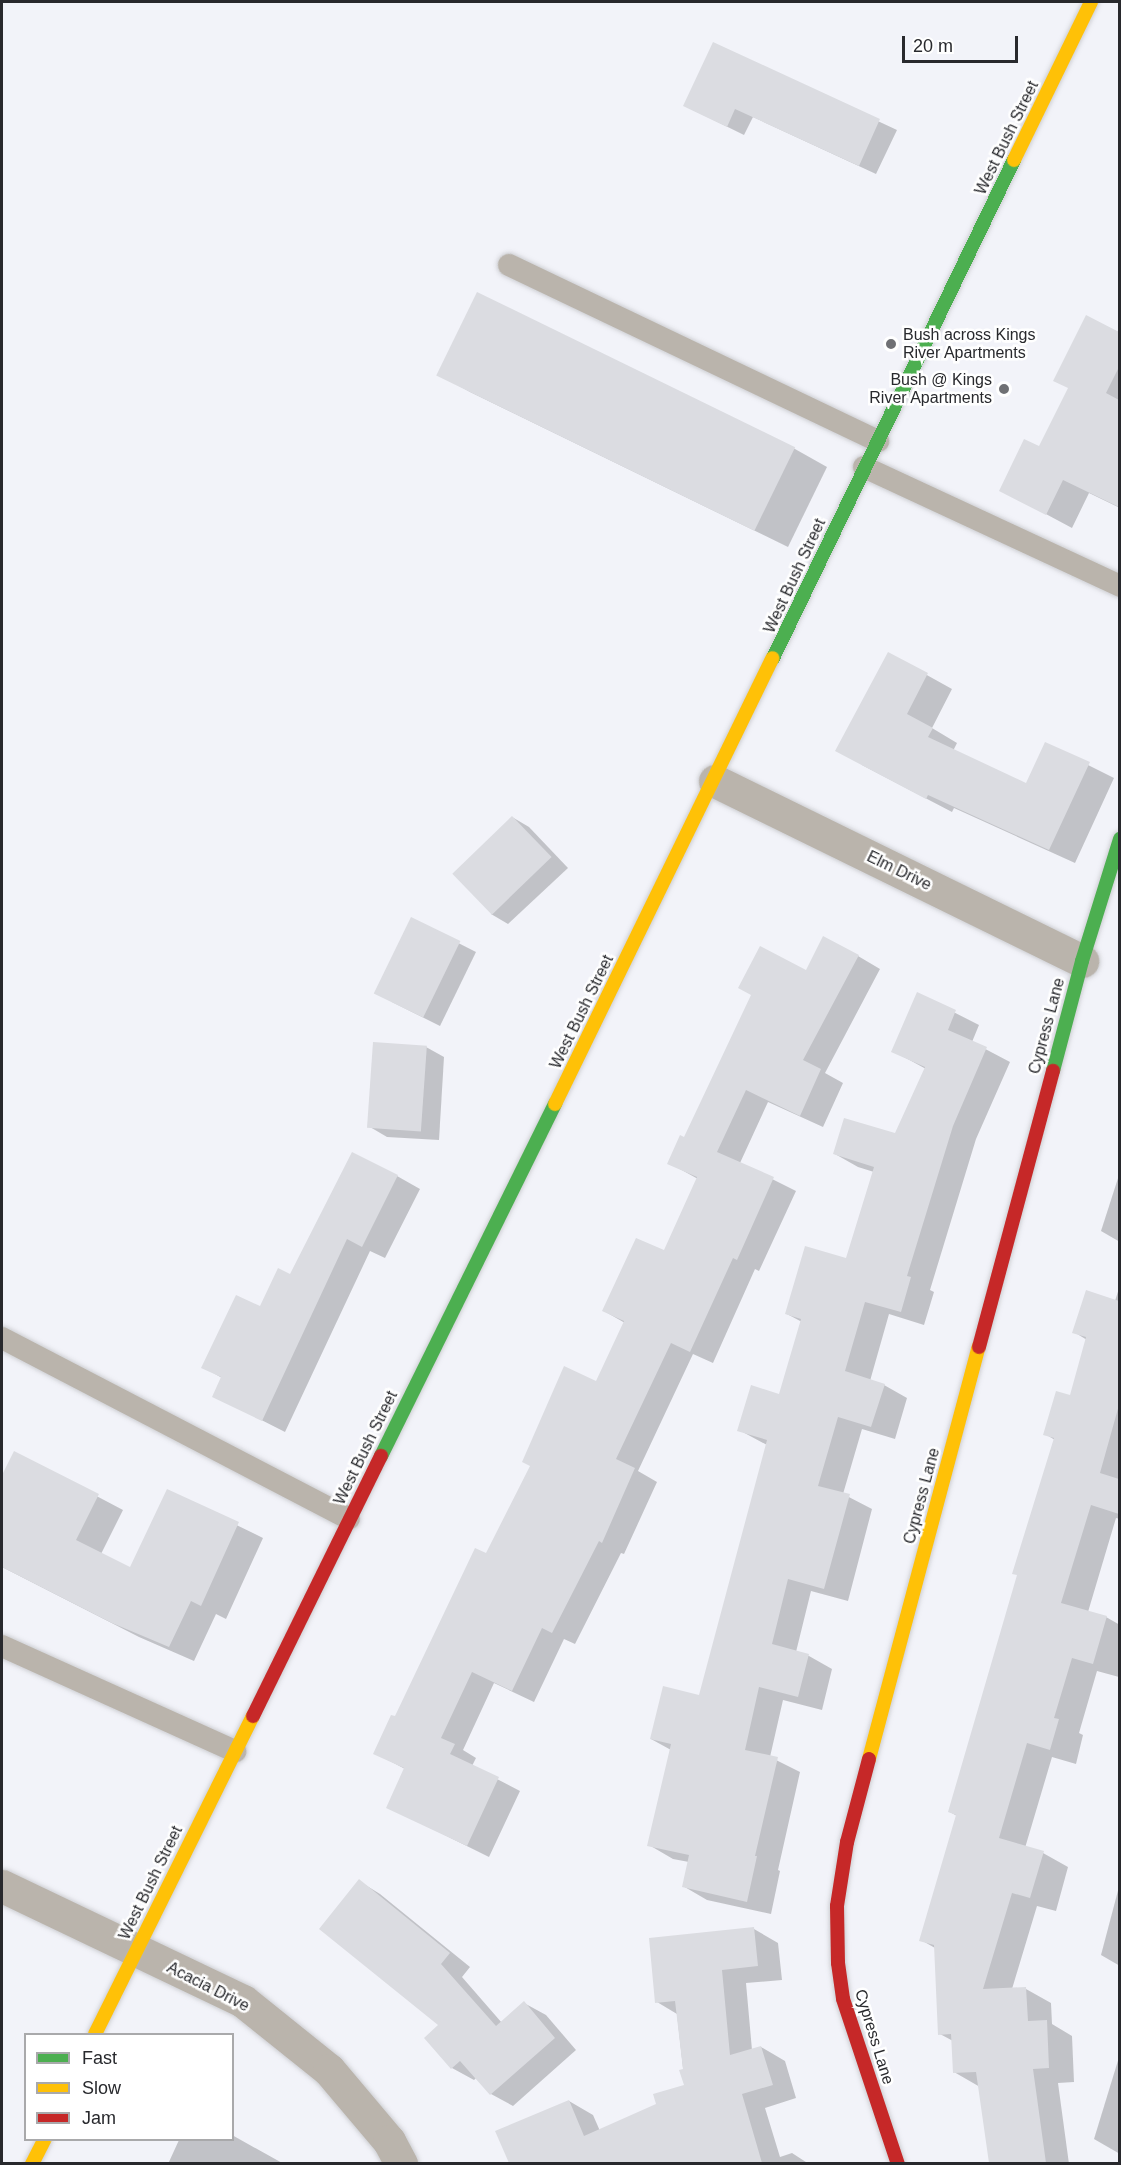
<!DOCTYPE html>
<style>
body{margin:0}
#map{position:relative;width:1121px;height:2165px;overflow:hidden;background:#f2f3f9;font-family:Arial,sans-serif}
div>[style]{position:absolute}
.shadow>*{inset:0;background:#0003}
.building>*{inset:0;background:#dbdce1;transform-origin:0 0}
.roads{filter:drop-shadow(0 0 2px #cecfd3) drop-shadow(0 0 2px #cecfd3)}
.lane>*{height:22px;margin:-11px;padding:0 11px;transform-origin:11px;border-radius:11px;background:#bab4ac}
.street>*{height:33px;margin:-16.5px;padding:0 16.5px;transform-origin:16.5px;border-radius:16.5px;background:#bab4ac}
.fast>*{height:14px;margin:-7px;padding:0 7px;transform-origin:7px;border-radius:7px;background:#4caf50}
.slow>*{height:14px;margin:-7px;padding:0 7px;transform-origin:7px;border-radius:7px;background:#ffc107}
.jam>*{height:14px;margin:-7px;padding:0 7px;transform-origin:7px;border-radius:7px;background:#c62828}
.dots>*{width:16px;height:16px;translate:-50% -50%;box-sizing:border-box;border:3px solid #fff;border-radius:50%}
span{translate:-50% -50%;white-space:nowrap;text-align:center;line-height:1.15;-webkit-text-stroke:5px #fff;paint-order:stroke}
.street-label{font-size:16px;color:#28292d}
.poi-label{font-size:16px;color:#28292d}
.left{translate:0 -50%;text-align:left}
.right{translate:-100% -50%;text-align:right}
.frame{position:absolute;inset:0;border:3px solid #28292d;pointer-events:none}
.legend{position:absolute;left:24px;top:2033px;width:210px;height:108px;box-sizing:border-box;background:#fff;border:2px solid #a9a9ab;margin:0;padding:8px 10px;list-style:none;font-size:18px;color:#28292d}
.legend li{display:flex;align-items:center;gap:12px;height:30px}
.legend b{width:30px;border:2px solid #a9a9ab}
.scale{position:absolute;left:902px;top:36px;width:116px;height:27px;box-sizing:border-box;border:3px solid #28292d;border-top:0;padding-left:8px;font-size:18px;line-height:21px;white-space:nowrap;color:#28292d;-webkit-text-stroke:4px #fff;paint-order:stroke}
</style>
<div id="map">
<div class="shadow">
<i style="clip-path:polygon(713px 44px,897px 130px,876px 174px,753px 117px,744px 135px,685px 106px)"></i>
<i style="clip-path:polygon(477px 294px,795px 449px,827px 467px,788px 547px,470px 392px,438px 374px)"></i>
<i style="clip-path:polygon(1087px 317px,1120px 333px,1120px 508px,1089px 493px,1072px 528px,1001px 490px,1040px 448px,1070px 388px)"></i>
<i style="clip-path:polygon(889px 654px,952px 689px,932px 728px,957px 743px,953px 751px,1027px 785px,1046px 744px,1114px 778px,1075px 863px,954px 808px,952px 812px,862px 765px)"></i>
<i style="clip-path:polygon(512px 817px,529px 827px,568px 868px,508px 924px,491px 914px)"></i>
<i style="clip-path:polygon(411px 919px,476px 952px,440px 1026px,392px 1002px)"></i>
<i style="clip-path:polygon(858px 956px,880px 969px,825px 1073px,843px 1083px,823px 1127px,768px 1102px,740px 1163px,796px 1191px,759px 1271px,755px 1269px,713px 1363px,693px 1354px,638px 1471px,657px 1482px,624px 1554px,621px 1553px,575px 1644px,564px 1639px,534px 1702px,494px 1683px,463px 1750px,476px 1758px,472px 1766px,520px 1791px,489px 1857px,388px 1807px,405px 1769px,375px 1753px,486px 1555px,597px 1383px,625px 1323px,604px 1311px,665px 1252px,698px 1179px,669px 1163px,806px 972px)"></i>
<i style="clip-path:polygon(918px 994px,979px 1025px,972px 1042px,1010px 1062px,976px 1139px,930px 1290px,934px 1292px,924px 1325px,889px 1314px,870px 1381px,884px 1385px,907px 1398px,895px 1439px,862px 1429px,843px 1494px,872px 1509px,848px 1601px,811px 1591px,796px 1652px,809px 1656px,832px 1669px,822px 1710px,783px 1700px,770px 1757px,800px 1772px,778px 1870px,780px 1871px,771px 1914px,707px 1900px,683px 1886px,689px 1862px,673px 1859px,649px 1845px,671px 1750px,651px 1739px,700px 1697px,767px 1445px,739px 1430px,780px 1395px,802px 1322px,787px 1314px,847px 1260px,874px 1172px,858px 1167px,835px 1154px,896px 1135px,926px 1069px,893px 1051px)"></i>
<i style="clip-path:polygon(426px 1047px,444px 1057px,439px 1140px,387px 1137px,370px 1127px)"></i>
<i style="clip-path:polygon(1120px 1172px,1120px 1242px,1101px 1231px)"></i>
<i style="clip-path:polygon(397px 1176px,420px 1189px,385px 1258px,370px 1251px,285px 1432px,214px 1396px,222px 1378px,203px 1367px,291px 1276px)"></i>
<i style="clip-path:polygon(1120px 1285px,1120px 1519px,1116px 1518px,1088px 1612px,1106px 1617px,1120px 1625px,1120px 1673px,1119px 1677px,1097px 1671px,1079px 1733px,1083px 1735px,1076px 1764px,1052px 1757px,1025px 1848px,1043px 1853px,1068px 1867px,1056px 1911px,1037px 1906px,1012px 1989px,1026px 1989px,1051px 2003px,1052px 2024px,1072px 2036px,1074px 2082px,1058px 2083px,1069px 2164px,990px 2164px,980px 2087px,954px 2072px,953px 2041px,940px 2034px,935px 1948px,921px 1940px,957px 1816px,950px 1812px,1019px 1576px,1055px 1440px,1045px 1434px,1071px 1397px,1087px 1340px,1074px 1332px,1115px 1301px)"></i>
<i style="clip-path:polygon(15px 1453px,123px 1510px,101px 1554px,131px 1569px,167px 1491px,263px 1538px,226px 1619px,216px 1614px,194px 1661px,139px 1637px,2px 1567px,2px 1478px)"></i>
<i style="clip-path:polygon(359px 1881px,380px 1894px,470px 1967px,462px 1977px,502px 2023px,524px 2003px,546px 2015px,576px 2050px,513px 2106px,491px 2094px,477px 2077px,474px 2080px,452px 2068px,441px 2025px)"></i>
<i style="clip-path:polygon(1120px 1883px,1120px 1966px,1101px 1955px)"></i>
<i style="clip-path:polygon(754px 1929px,778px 1943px,782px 1980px,746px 1983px,752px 2050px,761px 2047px,785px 2061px,796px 2098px,765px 2108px,780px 2157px,792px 2153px,809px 2164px,510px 2164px,497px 2132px,569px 2101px,593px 2115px,600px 2131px,657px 2105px,685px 2086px,677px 2014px,657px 2002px)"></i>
<i style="clip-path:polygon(1120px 2054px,1120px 2154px,1094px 2139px)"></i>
<i style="clip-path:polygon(232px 2135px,284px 2164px,168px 2164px,179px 2140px,232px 2140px)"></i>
</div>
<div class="building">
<i style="clip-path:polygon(713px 42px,880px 119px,859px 166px,735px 109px,727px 127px,683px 106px)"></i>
<i style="left:477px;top:292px;width:354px;height:93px;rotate:26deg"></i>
<i style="clip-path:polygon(1086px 315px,1119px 332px,1119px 367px,1106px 393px,1119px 400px,1119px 507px,1063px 480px,1046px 515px,999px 491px,1024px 439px,1039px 446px,1068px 388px,1053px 381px)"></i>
<i style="clip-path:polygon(888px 652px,928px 673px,907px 714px,933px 728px,928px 737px,1026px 783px,1045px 742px,1090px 762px,1049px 850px,928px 795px,926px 799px,835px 751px)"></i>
<i style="left:512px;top:816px;width:57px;height:83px;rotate:46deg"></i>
<i style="left:411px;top:917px;width:55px;height:85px;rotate:26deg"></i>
<i style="clip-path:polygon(823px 936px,859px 955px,803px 1060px,821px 1069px,800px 1116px,746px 1090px,717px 1152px,774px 1177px,737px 1260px,733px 1258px,690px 1352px,671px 1343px,616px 1459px,635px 1468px,602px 1543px,599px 1541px,552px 1633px,542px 1628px,512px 1691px,472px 1672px,441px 1738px,455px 1744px,450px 1754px,499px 1777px,467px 1846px,386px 1808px,404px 1768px,373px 1754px,391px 1715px,395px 1716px,475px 1548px,486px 1553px,530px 1466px,522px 1462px,564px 1366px,596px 1381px,624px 1321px,602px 1311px,636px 1238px,664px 1250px,697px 1177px,667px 1164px,680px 1135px,684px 1137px,751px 995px,738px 988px,760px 946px,806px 970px)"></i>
<i style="clip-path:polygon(917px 992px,956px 1010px,948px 1030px,987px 1047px,953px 1126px,907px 1276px,911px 1277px,901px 1312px,865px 1302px,845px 1371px,885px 1384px,871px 1427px,838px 1417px,818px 1486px,850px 1494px,824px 1589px,788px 1579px,772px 1644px,809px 1654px,798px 1697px,759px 1687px,745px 1750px,778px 1757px,755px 1856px,757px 1856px,747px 1902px,682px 1887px,689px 1855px,647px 1846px,671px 1744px,650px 1739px,663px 1686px,699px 1695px,767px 1440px,737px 1431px,751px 1385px,779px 1394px,801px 1319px,785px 1314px,805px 1246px,846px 1258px,874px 1167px,833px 1154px,844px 1118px,895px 1133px,925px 1067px,891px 1052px)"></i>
<i style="left:373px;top:1042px;width:54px;height:86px;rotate:4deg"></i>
<i style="clip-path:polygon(352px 1152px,398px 1175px,362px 1247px,347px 1239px,262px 1421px,212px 1397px,221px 1377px,201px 1368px,236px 1295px,260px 1306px,278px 1268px,290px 1274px)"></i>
<i style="clip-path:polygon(1086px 1290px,1119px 1301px,1119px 1405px,1100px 1473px,1119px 1479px,1119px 1514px,1091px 1505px,1061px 1603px,1107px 1616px,1093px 1664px,1072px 1658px,1054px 1718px,1059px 1719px,1050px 1750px,1027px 1743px,999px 1838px,1044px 1851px,1030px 1898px,1012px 1893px,983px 1989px,1026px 1987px,1028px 2021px,1047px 2020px,1049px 2068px,1033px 2069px,1046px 2163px,989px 2163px,976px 2072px,953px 2073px,951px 2034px,938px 2035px,934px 1945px,919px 1941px,956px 1815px,948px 1812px,1017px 1575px,1012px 1574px,1054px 1438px,1043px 1435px,1056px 1391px,1070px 1395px,1086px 1337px,1072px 1333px)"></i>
<i style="clip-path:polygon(14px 1451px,99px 1494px,76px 1540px,130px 1567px,167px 1489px,239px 1522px,201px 1606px,191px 1601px,169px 1647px,112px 1623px,2px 1567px,2px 1475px)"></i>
<i style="clip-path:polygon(359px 1879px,450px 1953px,441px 1964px,496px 2026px,524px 2001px,555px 2038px,490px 2095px,460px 2061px,451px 2069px,424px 2038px,438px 2025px,319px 1929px)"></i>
<i style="clip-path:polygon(754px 1927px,758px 1966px,722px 1970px,730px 2055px,761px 2046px,773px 2085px,742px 2094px,762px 2163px,509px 2163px,495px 2131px,569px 2100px,584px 2136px,656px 2104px,653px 2094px,684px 2085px,679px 2070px,683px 2069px,675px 2001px,655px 2003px,649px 1938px)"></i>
</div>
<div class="roads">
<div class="lane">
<i style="left:509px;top:265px;width:409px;rotate:25.5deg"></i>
<i style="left:864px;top:467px;width:282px;rotate:24.9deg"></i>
<i style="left:2px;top:1338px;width:391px;rotate:27.5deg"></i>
<i style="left:2px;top:1646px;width:256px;rotate:24.3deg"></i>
</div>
<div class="street">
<i style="left:715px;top:781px;width:409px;rotate:26.1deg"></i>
<i style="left:2px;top:1886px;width:267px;rotate:25.5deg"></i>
<i style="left:243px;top:2001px;width:110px;rotate:38.7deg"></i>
<i style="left:329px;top:2070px;width:93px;rotate:49.8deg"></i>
<i style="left:389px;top:2141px;width:26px;rotate:62deg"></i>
</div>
<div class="fast">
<i style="left:773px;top:658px;width:553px;rotate:-64.18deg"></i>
<i style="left:1053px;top:1071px;width:114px;rotate:-75.2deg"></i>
<i style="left:1082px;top:961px;width:128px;rotate:-72.7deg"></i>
<i style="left:381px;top:1456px;width:393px;rotate:-63.7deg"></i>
</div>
<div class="slow">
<i style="left:1014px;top:160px;width:176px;rotate:-64deg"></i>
<i style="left:555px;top:1104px;width:496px;rotate:-64deg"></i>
<i style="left:869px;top:1759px;width:426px;rotate:-75.1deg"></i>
<i style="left:95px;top:2034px;width:355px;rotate:-63.6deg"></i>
<i style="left:32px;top:2164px;width:27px;rotate:-63deg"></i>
</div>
<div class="jam">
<i style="left:979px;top:1347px;width:286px;rotate:-75deg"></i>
<i style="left:253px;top:1716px;width:290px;rotate:-63.8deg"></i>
<i style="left:869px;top:1759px;width:86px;rotate:104.8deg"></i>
<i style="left:847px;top:1842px;width:65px;rotate:98.9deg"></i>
<i style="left:837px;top:1906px;width:57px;rotate:89deg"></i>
<i style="left:838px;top:1963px;width:36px;rotate:82deg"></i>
<i style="left:843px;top:1999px;width:174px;rotate:71.6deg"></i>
</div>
</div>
<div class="dots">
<i style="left:891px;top:344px;background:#6f7074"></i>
<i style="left:1004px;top:389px;background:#6f7074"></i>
</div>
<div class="street-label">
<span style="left:1007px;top:138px;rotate:-64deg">West Bush Street</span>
<span style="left:795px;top:576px;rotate:-65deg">West Bush Street</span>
<span style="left:899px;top:871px;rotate:26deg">Elm Drive</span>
<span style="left:582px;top:1012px;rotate:-64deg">West Bush Street</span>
<span style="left:1047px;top:1026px;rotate:-75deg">Cypress Lane</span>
<span style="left:366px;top:1448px;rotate:-64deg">West Bush Street</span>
<span style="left:922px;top:1496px;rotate:-75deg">Cypress Lane</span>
<span style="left:151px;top:1883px;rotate:-64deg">West Bush Street</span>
<span style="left:208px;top:1987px;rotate:27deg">Acacia Drive</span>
<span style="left:874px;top:2037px;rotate:73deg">Cypress Lane</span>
</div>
<div class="poi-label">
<span class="left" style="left:903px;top:344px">Bush across Kings<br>River Apartments</span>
<span class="right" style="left:992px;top:389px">Bush @ Kings<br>River Apartments</span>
</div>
<div class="frame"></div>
<ul class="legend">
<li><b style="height:8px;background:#4caf50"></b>Fast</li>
<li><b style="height:8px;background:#ffc107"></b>Slow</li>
<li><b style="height:8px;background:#c62828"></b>Jam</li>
</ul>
<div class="scale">20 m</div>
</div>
